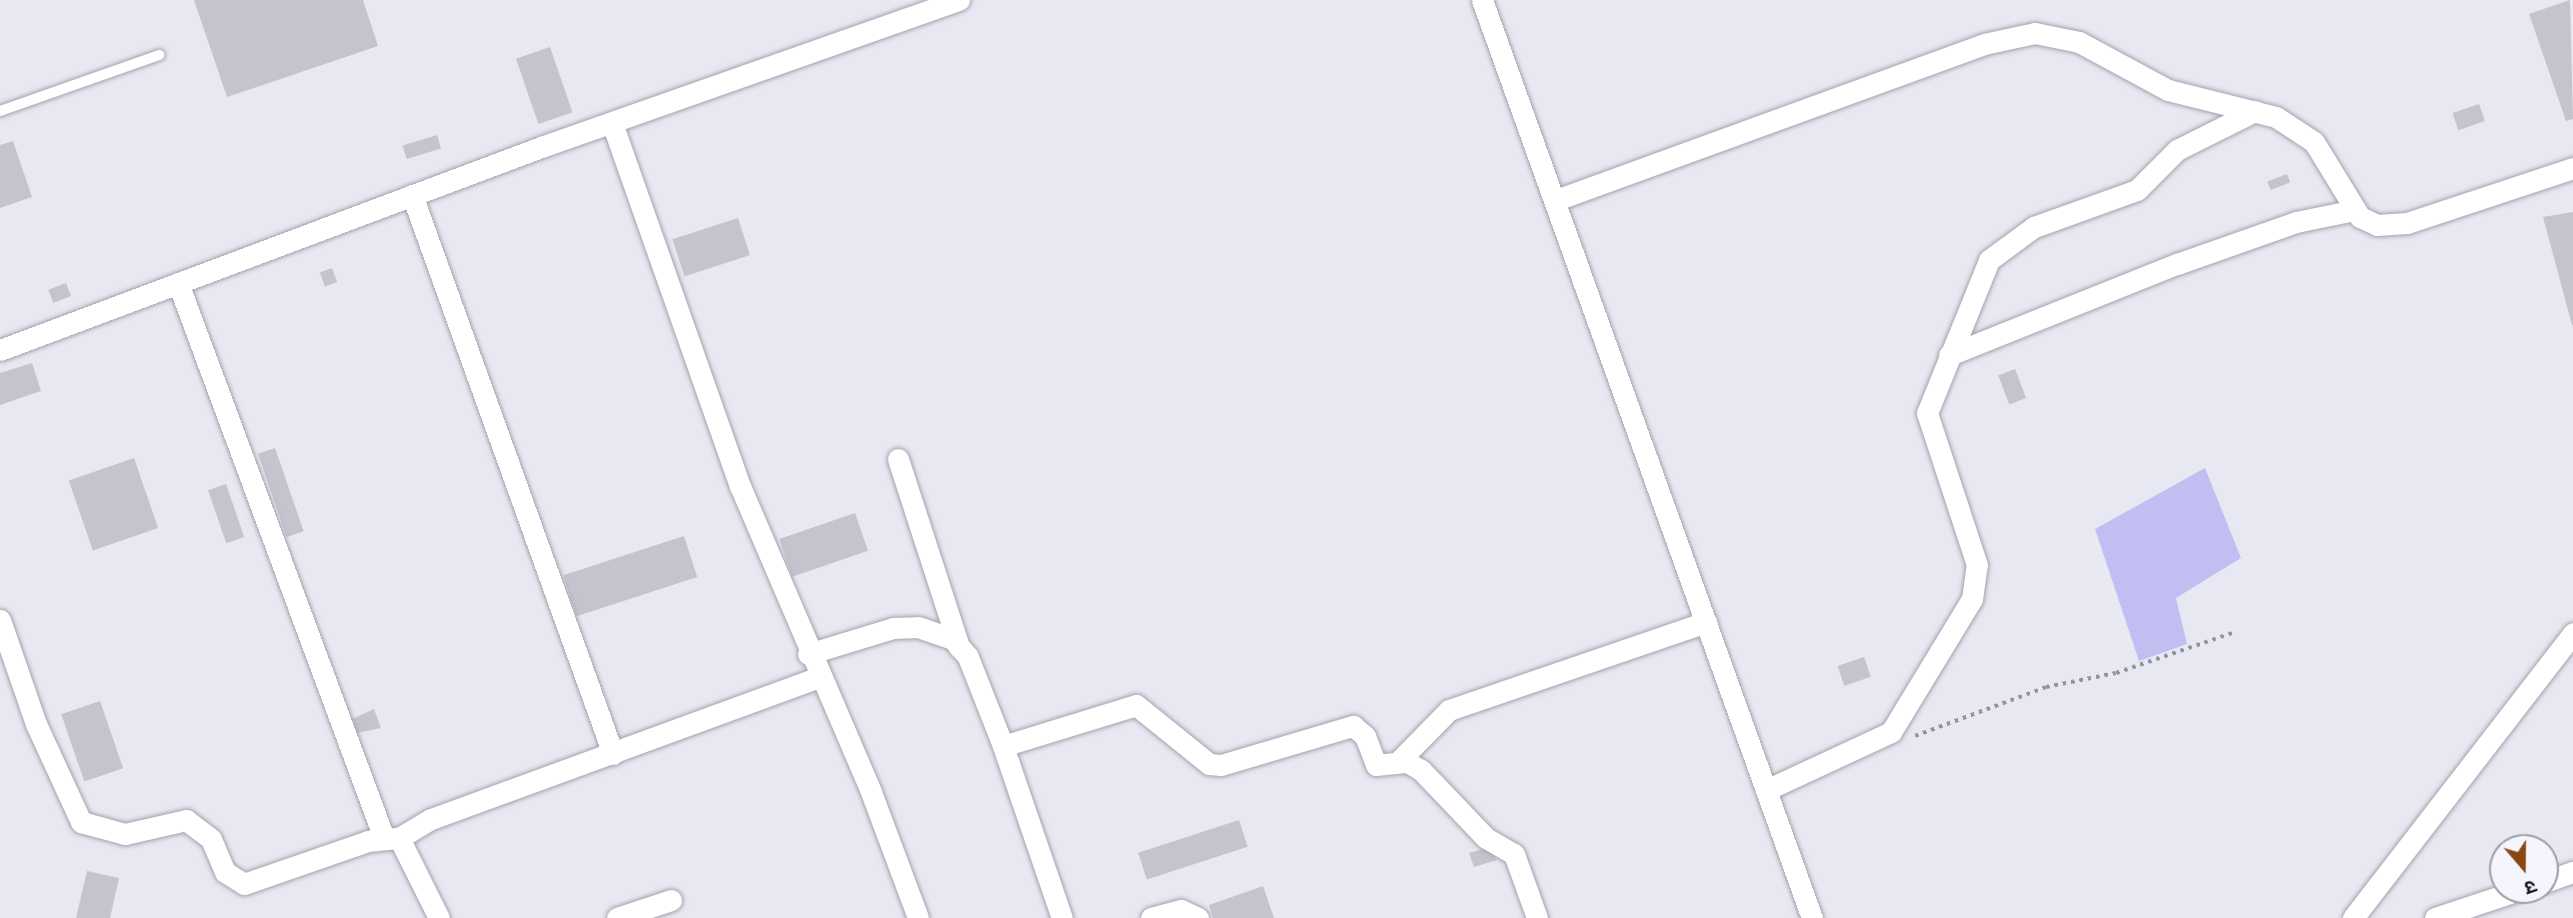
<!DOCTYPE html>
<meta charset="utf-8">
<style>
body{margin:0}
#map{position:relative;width:2573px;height:918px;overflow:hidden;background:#e8e8f3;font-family:Roboto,"Noto Sans Devanagari",sans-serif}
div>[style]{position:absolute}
.water>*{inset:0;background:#c1bff2}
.building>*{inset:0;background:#c4c4cf;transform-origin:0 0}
.path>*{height:3.5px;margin-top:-1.75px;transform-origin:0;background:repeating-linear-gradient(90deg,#94949c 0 3.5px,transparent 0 8.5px)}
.roads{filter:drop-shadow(0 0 2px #a3a3ad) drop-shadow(0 0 2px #a3a3ad)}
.service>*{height:10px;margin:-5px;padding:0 5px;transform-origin:5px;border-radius:5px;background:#fff}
.minor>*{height:21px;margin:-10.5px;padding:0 10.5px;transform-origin:10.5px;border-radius:10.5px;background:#fff}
span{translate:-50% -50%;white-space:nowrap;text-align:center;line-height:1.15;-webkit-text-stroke:7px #f5f5fe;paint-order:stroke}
.north{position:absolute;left:2489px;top:834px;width:70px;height:70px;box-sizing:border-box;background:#f5f5fe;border:2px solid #9d9da4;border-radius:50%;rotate:160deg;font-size:19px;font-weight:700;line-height:28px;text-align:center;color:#18181c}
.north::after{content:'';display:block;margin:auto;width:24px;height:32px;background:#884713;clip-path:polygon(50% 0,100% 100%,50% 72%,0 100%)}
</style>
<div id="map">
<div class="water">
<i style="clip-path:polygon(2205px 468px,2241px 558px,2176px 598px,2187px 644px,2139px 661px,2095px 529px)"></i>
</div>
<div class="building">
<i style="clip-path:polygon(194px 0,363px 0,378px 46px,227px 97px)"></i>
<i style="clip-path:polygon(2570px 0,2573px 119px,2566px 121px,2529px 14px)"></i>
<i style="left:550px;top:47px;width:69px;height:36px;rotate:71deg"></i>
<i style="left:2479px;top:104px;width:18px;height:28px;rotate:71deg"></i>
<i style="left:437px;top:135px;width:14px;height:36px;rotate:73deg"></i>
<i style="clip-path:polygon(13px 141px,32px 197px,0 208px,0 145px)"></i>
<i style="left:2287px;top:174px;width:9px;height:21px;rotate:69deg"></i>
<i style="clip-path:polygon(2573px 212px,2573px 325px,2572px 325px,2543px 217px)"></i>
<i style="left:738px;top:218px;width:39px;height:69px;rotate:72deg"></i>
<i style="left:332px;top:268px;width:15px;height:13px;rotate:70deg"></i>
<i style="left:66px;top:283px;width:14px;height:19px;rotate:69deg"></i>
<i style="clip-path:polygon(32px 363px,41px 391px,0 405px,0 373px)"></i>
<i style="left:2015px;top:369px;width:31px;height:18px;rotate:69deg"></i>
<i style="left:275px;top:448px;width:88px;height:18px;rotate:71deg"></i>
<i style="left:134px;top:458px;width:74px;height:69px;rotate:71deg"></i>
<i style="left:226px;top:484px;width:56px;height:19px;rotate:71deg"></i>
<i style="left:855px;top:513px;width:40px;height:80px;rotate:71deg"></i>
<i style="left:684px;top:536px;width:43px;height:127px;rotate:72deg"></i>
<i style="left:1864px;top:657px;width:21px;height:28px;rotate:71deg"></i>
<i style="left:100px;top:701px;width:71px;height:41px;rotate:71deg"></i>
<i style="clip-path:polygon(374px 709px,381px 728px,357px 733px,352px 719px)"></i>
<i style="left:1239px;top:820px;width:28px;height:106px;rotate:72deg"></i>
<i style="clip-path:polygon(1487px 848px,1497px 860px,1474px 867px,1469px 853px)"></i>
<i style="clip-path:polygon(87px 871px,119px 878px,110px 918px,76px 918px)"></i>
<i style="clip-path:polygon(1263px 886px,1274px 918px,1213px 918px,1209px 905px)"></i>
</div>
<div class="path">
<i style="left:1915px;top:736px;width:140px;rotate:-20.5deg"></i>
<i style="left:2046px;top:687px;width:71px;rotate:-11.3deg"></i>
<i style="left:2116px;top:673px;width:126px;rotate:-19deg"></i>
</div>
<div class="roads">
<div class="service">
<i style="left:0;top:111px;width:169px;rotate:-19.4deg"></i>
</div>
<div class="minor">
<i style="left:1482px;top:0;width:976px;rotate:70.23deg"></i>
<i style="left:612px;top:123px;width:385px;rotate:70.6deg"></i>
<i style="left:740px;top:486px;width:333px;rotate:66.8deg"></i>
<i style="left:871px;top:792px;width:134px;rotate:69.5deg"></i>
<i style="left:412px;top:195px;width:594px;rotate:70.22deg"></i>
<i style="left:1556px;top:200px;width:456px;rotate:-20deg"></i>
<i style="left:1984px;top:44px;width:52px;rotate:-12.2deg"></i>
<i style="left:2035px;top:33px;width:45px;rotate:11.6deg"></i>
<i style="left:2079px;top:42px;width:101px;rotate:28.3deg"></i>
<i style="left:2168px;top:90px;width:111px;rotate:14deg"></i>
<i style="left:2276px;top:117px;width:45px;rotate:33.3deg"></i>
<i style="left:2314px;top:142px;width:88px;rotate:58.5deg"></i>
<i style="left:2360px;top:217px;width:19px;rotate:25deg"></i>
<i style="left:2377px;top:225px;width:30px;rotate:-4deg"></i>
<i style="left:2407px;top:223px;width:175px;rotate:-18.3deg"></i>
<i style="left:178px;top:283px;width:592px;rotate:69.64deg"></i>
<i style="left:0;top:350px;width:581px;rotate:-20.56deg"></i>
<i style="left:544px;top:146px;width:440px;rotate:-19.4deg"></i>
<i style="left:1949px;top:355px;width:245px;rotate:-21.8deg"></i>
<i style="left:2177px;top:264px;width:126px;rotate:-19.4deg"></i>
<i style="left:2296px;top:222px;width:60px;rotate:-11.5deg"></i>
<i style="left:898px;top:459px;width:198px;rotate:72deg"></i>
<i style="left:0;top:620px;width:110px;rotate:70.9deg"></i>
<i style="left:36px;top:724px;width:108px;rotate:65.3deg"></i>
<i style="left:81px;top:822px;width:46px;rotate:15.3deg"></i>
<i style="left:125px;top:834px;width:63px;rotate:-12.9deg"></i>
<i style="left:186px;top:820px;width:31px;rotate:37deg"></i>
<i style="left:211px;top:839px;width:36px;rotate:67deg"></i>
<i style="left:225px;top:872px;width:22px;rotate:32deg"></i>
<i style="left:244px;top:884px;width:131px;rotate:-19.1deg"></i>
<i style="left:368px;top:841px;width:31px;rotate:-6deg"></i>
<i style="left:399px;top:838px;width:89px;rotate:63.4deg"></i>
<i style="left:808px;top:654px;width:89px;rotate:-17deg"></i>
<i style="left:893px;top:628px;width:25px;rotate:-2deg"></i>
<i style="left:918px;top:627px;width:37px;rotate:19deg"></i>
<i style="left:953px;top:639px;width:23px;rotate:50deg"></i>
<i style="left:968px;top:657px;width:96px;rotate:68.5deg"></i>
<i style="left:1003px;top:746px;width:182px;rotate:71.1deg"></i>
<i style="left:1003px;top:746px;width:139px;rotate:-17.1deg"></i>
<i style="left:1136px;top:705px;width:94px;rotate:38.9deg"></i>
<i style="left:1209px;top:764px;width:12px;rotate:5deg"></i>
<i style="left:1221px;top:765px;width:138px;rotate:-16.5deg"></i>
<i style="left:1353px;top:726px;width:16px;rotate:40deg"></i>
<i style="left:1365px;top:736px;width:31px;rotate:69deg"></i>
<i style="left:1376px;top:765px;width:31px;rotate:-6deg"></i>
<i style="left:1407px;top:762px;width:16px;rotate:30deg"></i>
<i style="left:1421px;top:770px;width:94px;rotate:46.3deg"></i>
<i style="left:1486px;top:838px;width:32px;rotate:30deg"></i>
<i style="left:1514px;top:854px;width:68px;rotate:70.2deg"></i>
<i style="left:1397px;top:763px;width:74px;rotate:-45.5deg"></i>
<i style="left:1449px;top:710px;width:272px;rotate:-18.9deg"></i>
<i style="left:1766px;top:790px;width:138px;rotate:-24.9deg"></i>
<i style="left:1891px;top:732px;width:156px;rotate:-58.7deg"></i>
<i style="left:1972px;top:599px;width:34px;rotate:-82deg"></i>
<i style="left:1977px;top:565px;width:160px;rotate:-108.2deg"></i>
<i style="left:1927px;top:413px;width:165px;rotate:-67.9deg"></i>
<i style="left:1989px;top:260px;width:56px;rotate:-36.3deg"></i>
<i style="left:2034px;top:227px;width:109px;rotate:-19.8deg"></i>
<i style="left:2137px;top:190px;width:57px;rotate:-45deg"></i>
<i style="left:2177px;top:150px;width:87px;rotate:-26.6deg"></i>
<i style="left:399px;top:838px;width:37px;rotate:-31deg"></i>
<i style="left:431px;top:819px;width:412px;rotate:-20.1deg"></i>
<i style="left:2545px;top:882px;width:30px;rotate:-20deg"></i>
<i style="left:617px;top:918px;width:57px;rotate:-18.4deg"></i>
<i style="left:1151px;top:918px;width:31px;rotate:-15deg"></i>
<i style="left:1181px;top:910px;width:19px;rotate:25deg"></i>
<i style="left:2353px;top:918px;width:360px;rotate:-52.3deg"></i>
<i style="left:2435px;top:918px;width:89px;rotate:-18.4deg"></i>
</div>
</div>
<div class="north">उ</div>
</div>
